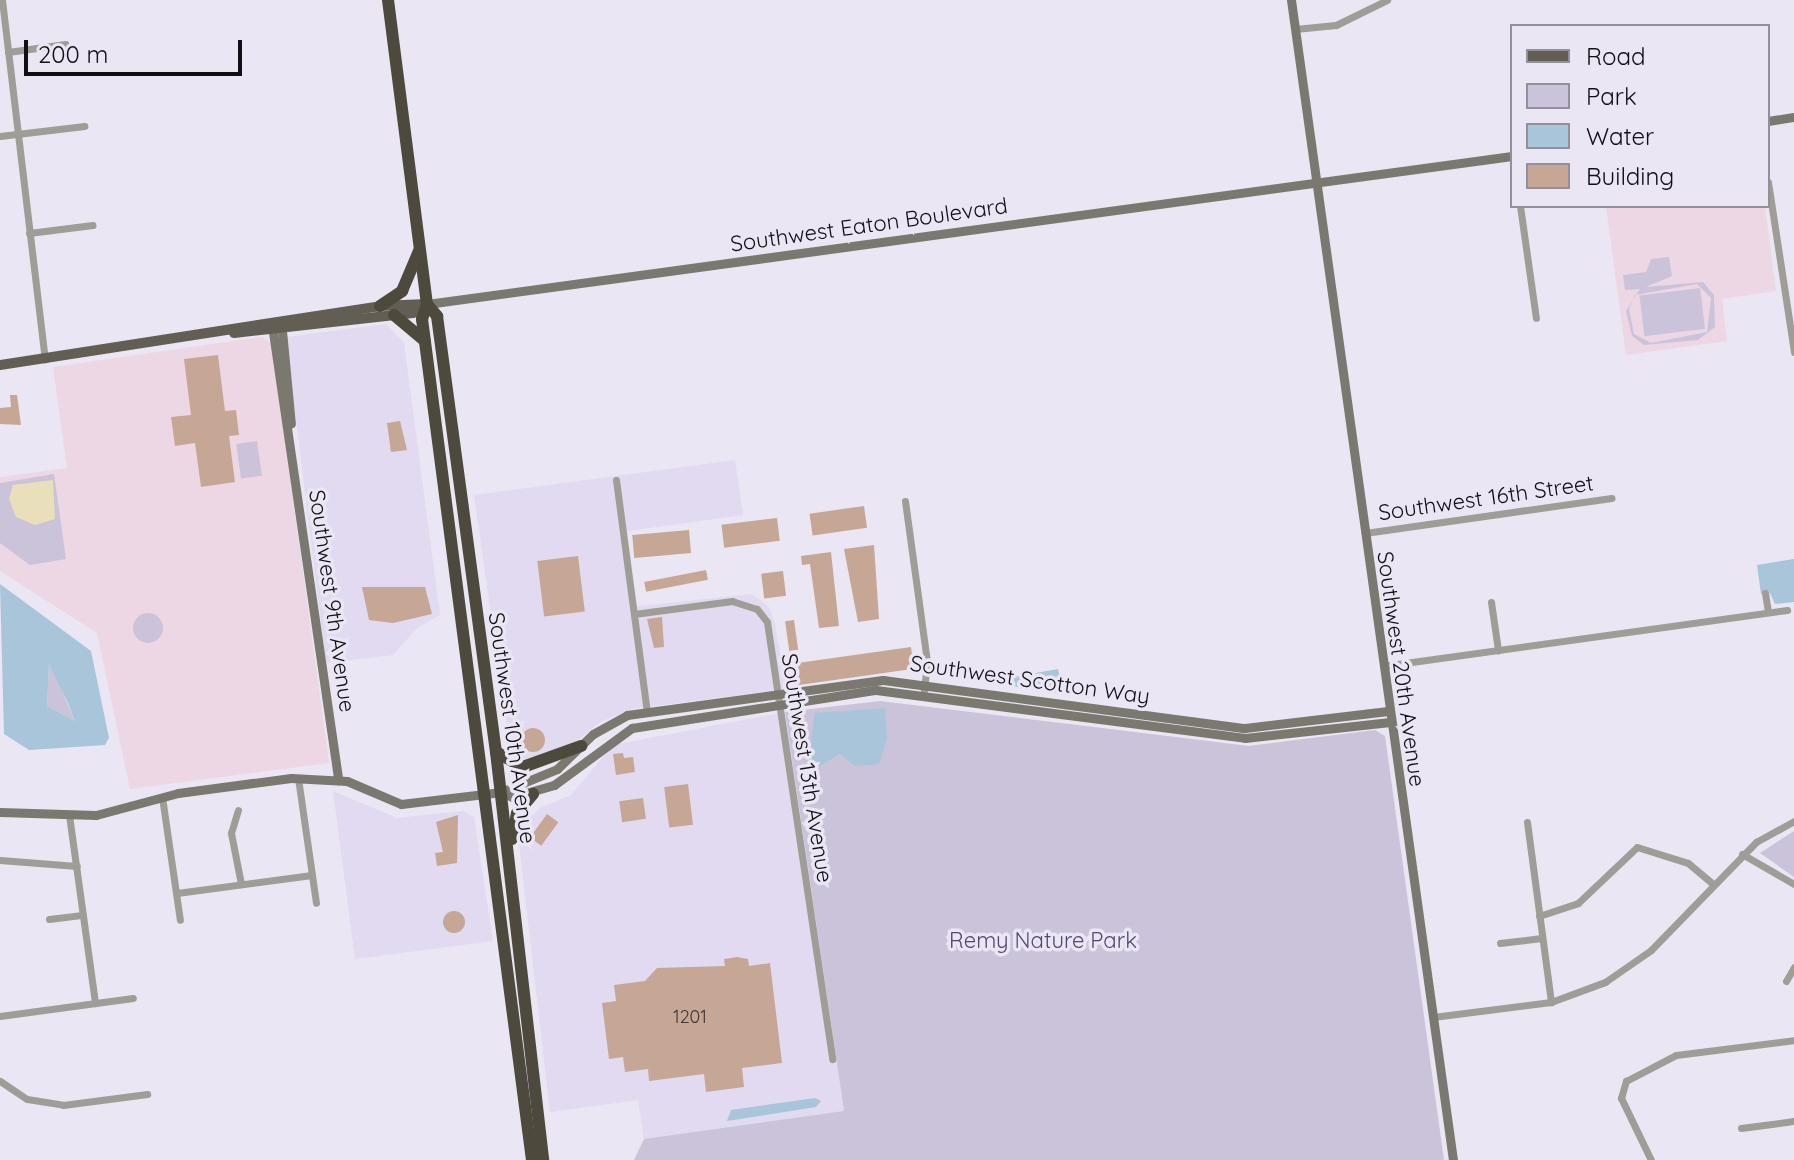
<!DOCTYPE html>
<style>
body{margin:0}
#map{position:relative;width:1794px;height:1160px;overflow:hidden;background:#eae6f4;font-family:Quicksand,sans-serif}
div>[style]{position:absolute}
.built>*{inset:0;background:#e1daf0}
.education>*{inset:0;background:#edd7e5}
.green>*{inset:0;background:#cac3da;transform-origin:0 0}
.round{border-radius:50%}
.sand>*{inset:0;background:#e9dfba}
.water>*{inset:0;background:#a8c5da}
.building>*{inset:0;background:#c6a795;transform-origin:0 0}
.street>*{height:7px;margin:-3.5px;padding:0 3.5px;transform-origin:3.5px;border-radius:3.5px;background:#9f9d96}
.secondary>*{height:9px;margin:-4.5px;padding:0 4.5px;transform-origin:4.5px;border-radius:4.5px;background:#7b786f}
.primary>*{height:10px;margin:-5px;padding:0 5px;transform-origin:5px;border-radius:5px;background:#625e54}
.highway>*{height:12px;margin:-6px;padding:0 6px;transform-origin:6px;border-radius:6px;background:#4d493d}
span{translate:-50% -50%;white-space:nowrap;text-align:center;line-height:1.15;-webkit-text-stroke:7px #eae6f4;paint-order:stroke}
.number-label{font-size:18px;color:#3f3635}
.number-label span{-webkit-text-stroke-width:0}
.street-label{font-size:22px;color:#121015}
.park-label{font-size:22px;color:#564673}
.legend{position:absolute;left:1510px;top:24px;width:260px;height:184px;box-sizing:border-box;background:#eae6f4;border:2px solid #94909b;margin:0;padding:10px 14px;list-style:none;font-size:24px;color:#121015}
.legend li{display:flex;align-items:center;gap:16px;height:40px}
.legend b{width:40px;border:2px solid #94909b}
.scale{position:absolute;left:24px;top:40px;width:218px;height:36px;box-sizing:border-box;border:4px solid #121015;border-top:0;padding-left:10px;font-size:24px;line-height:28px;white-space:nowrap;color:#121015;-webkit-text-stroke:6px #eae6f4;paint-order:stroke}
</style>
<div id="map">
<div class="built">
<i style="clip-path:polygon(386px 324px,404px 343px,440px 615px,417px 628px,393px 655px,326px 663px,286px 337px)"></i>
<i style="clip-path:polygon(735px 460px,743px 515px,620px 532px,631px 607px,752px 594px,769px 607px,775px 624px,786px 689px,632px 709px,600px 722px,568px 748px,527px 762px,511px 755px,474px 495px)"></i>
<i style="clip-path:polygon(785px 712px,844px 1112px,644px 1139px,638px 1100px,550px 1112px,519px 844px,525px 823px,540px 808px,571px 795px,613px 745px)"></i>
<i style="clip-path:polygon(333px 791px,397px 818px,463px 811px,474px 817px,493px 941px,355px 959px)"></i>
</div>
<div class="education">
<i style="clip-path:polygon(1606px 206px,1765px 206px,1776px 291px,1722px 299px,1727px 341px,1626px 355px)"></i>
<i style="clip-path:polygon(262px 337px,272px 344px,329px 763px,130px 789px,97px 633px,0 571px,0 477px,67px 468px,53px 367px)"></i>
</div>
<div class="green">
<i style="clip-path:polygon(evenodd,1669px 257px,1672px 276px,1646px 287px,1703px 282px,1714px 295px,1715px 327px,1698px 340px,1644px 345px,1632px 336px,1626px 311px,1640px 289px,1625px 290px,1623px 275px,1646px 272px,1651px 259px,1669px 257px,1697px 284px,1711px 298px,1707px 332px,1651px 343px,1634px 334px,1629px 309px,1635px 295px,1697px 284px)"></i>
<i style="left:1700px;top:288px;width:41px;height:61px;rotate:83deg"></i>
<i style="left:257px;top:441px;width:35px;height:21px;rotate:82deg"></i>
<i style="clip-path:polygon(54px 474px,66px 559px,30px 565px,0 543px,0 483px)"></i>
<i class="round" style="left:133px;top:613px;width:30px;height:30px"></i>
<i style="clip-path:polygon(49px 664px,52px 667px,75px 721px,47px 706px)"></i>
<i style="clip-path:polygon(880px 701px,1249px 746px,1375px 730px,1385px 736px,1444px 1160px,634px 1160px,644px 1139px,844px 1111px,785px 712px)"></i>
<i style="clip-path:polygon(1794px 831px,1794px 877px,1760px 853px)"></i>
</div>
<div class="sand">
<i style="clip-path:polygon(53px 480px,55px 519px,35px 525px,16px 517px,9px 499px,13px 485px)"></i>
</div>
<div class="water">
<i style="clip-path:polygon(1794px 559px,1794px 602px,1775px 604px,1770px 593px,1761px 594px,1757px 565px)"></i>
<i style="clip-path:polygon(evenodd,0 584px,91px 651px,109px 738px,105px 745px,29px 750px,4px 734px,0 584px,49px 664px,68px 703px,75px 721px,47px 706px,49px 664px)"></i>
<i style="clip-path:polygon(1058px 669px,1063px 688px,1057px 693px,984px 682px)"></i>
<i style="clip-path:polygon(885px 708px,887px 739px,879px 764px,855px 766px,840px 754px,806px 774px,815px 713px)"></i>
<i style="clip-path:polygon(815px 1098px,821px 1101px,816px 1107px,727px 1121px,731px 1110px)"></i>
</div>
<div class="building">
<i style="clip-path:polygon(218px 355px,225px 411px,236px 410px,239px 435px,229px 436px,235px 482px,201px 487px,195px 443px,175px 446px,171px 417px,191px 415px,184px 359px)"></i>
<i style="clip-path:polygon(10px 395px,17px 395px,21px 425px,0 424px,0 408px,11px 407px)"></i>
<i style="clip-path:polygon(400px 421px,407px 450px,391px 452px,387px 423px)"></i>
<i style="left:864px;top:506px;width:22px;height:55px;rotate:82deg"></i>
<i style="left:777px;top:518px;width:23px;height:56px;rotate:83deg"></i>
<i style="left:689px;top:530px;width:23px;height:57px;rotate:85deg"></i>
<i style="clip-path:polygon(874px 545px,879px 619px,858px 622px,844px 549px)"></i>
<i style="clip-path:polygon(831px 552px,839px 626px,819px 628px,810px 564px,802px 565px,801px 556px)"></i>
<i style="left:578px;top:556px;width:56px;height:41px;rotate:83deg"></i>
<i style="left:706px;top:570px;width:10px;height:63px;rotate:79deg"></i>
<i style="left:783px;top:571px;width:25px;height:22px;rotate:83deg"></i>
<i style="clip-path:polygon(362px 587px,425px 587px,432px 614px,393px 623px,369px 620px)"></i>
<i style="clip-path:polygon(662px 617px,664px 647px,654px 648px,647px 619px)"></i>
<i style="left:794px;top:620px;width:30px;height:9px;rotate:82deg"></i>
<i style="left:911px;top:647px;width:22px;height:118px;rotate:82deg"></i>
<i class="round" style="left:521px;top:728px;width:24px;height:24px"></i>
<i style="clip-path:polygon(623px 753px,624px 758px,633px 757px,635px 772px,616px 775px,613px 754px)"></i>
<i style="left:688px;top:784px;width:41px;height:24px;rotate:83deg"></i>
<i style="left:643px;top:798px;width:21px;height:24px;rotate:82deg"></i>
<i style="left:547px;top:814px;width:14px;height:29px;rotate:36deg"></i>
<i style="clip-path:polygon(458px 815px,457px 863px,437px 866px,435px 853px,443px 852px,436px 822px)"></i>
<i class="round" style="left:443px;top:911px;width:22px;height:22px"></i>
<i style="clip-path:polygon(737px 957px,748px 959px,749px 966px,770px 963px,782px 1063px,742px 1068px,744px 1087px,706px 1092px,704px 1074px,649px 1081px,648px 1069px,625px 1072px,623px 1057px,609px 1059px,602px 1003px,616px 1001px,614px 985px,645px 981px,657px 968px,725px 966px,724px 959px)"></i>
</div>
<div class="street">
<i style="left:2px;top:0;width:362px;rotate:83.2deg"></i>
<i style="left:1295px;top:29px;width:41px;rotate:-5.6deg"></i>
<i style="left:1336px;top:25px;width:57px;rotate:-26.1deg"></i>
<i style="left:8px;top:52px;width:58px;rotate:-8deg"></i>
<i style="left:0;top:136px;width:85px;rotate:-6.8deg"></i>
<i style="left:1768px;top:182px;width:172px;rotate:81.3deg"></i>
<i style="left:1520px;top:206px;width:113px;rotate:81.9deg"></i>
<i style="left:29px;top:233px;width:64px;rotate:-7.1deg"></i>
<i style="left:616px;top:480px;width:234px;rotate:82.4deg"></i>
<i style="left:905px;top:501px;width:162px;rotate:82.2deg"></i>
<i style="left:927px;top:662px;width:30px;rotate:96deg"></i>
<i style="left:1365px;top:533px;width:249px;rotate:-8.1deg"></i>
<i style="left:1765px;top:593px;width:19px;rotate:81deg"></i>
<i style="left:1491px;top:602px;width:49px;rotate:81.7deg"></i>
<i style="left:634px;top:614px;width:99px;rotate:-7.6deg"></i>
<i style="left:732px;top:601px;width:26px;rotate:18deg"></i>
<i style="left:757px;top:609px;width:16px;rotate:52deg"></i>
<i style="left:767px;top:622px;width:442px;rotate:81.5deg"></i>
<i style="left:1383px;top:666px;width:408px;rotate:-7.9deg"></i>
<i style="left:298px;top:778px;width:126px;rotate:81.8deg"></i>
<i style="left:162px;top:797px;width:124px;rotate:81.7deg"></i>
<i style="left:238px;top:810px;width:24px;rotate:107deg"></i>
<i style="left:231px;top:833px;width:52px;rotate:78.9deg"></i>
<i style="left:69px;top:815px;width:190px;rotate:82.1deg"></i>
<i style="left:1527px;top:822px;width:182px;rotate:82.4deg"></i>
<i style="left:1742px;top:854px;width:60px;rotate:30deg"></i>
<i style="left:0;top:860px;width:77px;rotate:4.5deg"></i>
<i style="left:177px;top:893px;width:136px;rotate:-7.6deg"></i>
<i style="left:1539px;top:916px;width:41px;rotate:-18.4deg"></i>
<i style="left:1578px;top:903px;width:81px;rotate:-43.5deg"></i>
<i style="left:1637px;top:847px;width:53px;rotate:17.4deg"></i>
<i style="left:1688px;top:863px;width:33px;rotate:40deg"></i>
<i style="left:49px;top:919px;width:34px;rotate:-7deg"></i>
<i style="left:1500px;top:943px;width:42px;rotate:-6.8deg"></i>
<i style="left:1786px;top:981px;width:16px;rotate:-60deg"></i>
<i style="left:0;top:1016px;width:134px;rotate:-7.7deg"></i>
<i style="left:1433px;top:1017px;width:119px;rotate:-7.2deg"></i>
<i style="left:1551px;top:1002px;width:58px;rotate:-20.3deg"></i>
<i style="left:1605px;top:982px;width:56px;rotate:-34.8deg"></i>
<i style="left:1651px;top:950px;width:151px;rotate:-45.8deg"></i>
<i style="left:1756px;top:842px;width:43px;rotate:-28.9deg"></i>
<i style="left:0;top:1081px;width:32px;rotate:34deg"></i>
<i style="left:27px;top:1099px;width:36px;rotate:9deg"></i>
<i style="left:63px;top:1105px;width:85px;rotate:-7.5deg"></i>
<i style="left:1741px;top:1128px;width:53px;rotate:-7.5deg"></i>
<i style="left:1651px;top:1160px;width:69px;rotate:-115.8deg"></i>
<i style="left:1621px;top:1098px;width:18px;rotate:-74deg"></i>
<i style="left:1626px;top:1081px;width:56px;rotate:-27.5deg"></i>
<i style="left:1676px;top:1055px;width:119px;rotate:-7.2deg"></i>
</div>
<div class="secondary">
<i style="left:1291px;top:0;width:1171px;rotate:82.05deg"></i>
<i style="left:1768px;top:121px;width:26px;rotate:-9deg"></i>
<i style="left:427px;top:304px;width:1095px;rotate:-7.77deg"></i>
<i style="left:282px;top:331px;width:93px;rotate:84.5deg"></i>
<i style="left:273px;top:332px;width:453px;rotate:81.7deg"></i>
<i style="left:501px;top:792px;width:12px;rotate:24deg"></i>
<i style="left:512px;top:797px;width:44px;rotate:-15.9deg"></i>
<i style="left:554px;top:785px;width:97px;rotate:-36.2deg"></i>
<i style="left:632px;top:728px;width:247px;rotate:-8.9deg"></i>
<i style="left:876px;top:690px;width:372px;rotate:7.4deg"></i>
<i style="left:1245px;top:738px;width:146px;rotate:-6.3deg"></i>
<i style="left:0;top:812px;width:96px;rotate:1.8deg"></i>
<i style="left:96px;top:815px;width:85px;rotate:-15deg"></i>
<i style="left:178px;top:793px;width:114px;rotate:-7.6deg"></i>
<i style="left:291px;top:778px;width:56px;rotate:3.1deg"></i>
<i style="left:347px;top:781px;width:59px;rotate:23.1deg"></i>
<i style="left:401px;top:804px;width:101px;rotate:-6.8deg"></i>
<i style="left:501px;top:792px;width:61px;rotate:-22.3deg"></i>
<i style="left:557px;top:769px;width:50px;rotate:-44.2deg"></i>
<i style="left:593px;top:734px;width:39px;rotate:-29deg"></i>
<i style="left:627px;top:715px;width:258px;rotate:-7.8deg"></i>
<i style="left:883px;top:680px;width:365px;rotate:7.6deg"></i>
<i style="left:1245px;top:728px;width:144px;rotate:-6.8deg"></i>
</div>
<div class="primary">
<i style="left:234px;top:333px;width:180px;rotate:-6.4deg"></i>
<i style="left:413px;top:313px;width:17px;rotate:-33deg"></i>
<i style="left:0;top:365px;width:385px;rotate:-8.8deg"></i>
<i style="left:380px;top:306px;width:47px;rotate:-2.4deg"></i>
</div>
<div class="highway">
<i style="left:388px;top:0;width:306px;rotate:82.7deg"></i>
<i style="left:427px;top:304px;width:16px;rotate:108deg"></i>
<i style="left:422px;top:319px;width:848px;rotate:82.55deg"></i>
<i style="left:427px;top:304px;width:16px;rotate:50deg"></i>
<i style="left:437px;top:316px;width:440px;rotate:82.3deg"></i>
<i style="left:496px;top:752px;width:411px;rotate:83.4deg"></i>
<i style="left:380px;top:306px;width:27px;rotate:-34deg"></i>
<i style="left:402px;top:291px;width:43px;rotate:-67deg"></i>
<i style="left:394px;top:315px;width:40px;rotate:40deg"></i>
<i style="left:496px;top:752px;width:31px;rotate:29deg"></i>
<i style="left:523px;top:767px;width:62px;rotate:-19.9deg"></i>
<i style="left:512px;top:839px;width:26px;rotate:-79deg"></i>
<i style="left:517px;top:813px;width:25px;rotate:-50deg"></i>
</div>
<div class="number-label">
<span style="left:690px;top:1017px">1201</span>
</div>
<div class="street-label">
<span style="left:869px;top:225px;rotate:-8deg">Southwest Eaton Boulevard</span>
<span style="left:1486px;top:498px;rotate:-8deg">Southwest 16th Street</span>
<span style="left:332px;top:601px;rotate:82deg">Southwest 9th Avenue</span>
<span style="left:1401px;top:669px;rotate:82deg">Southwest 20th Avenue</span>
<span style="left:1030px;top:680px;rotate:8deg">Southwest Scotton Way</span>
<span style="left:512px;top:728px;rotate:82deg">Southwest 10th Avenue</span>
<span style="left:807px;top:768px;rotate:81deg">Southwest 13th Avenue</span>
</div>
<div class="park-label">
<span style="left:1043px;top:941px">Remy Nature Park</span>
</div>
<ul class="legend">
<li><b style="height:10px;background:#625e54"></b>Road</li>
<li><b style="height:22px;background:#cac3da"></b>Park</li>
<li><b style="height:22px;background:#a8c5da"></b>Water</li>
<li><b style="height:22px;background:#c6a795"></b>Building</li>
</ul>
<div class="scale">200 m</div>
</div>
